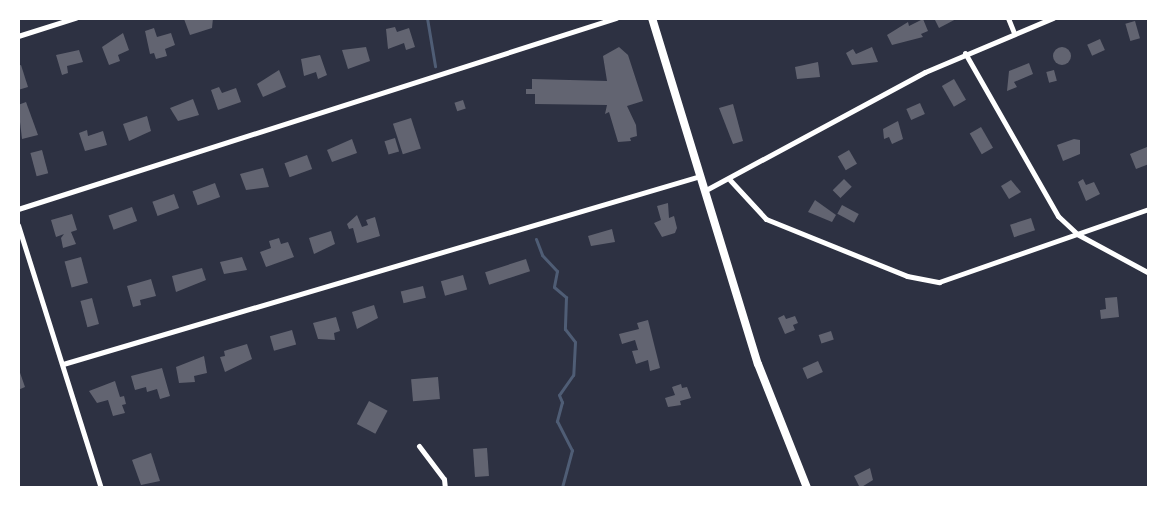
<!DOCTYPE html>
<style>
body{margin:0}
#map{position:relative;width:1167px;height:506px;overflow:hidden;background:#2d3142;font-family:"Titillium Web",sans-serif}
div>[style]{position:absolute}
.stream>*{height:3px;margin:-1.5px;padding:0 1.5px;transform-origin:1.5px;border-radius:1.5px;background:#4f5d75}
.building>*{inset:0;background:#626471;transform-origin:0 0}
.round{border-radius:50%}
.minor>*{height:5px;margin:-2.5px;padding:0 2.5px;transform-origin:2.5px;border-radius:2.5px;background:#fff}
.primary>*{height:8px;margin:-4px;padding:0 4px;transform-origin:4px;border-radius:4px;background:#fff}
span{translate:-50% -50%;white-space:nowrap;text-align:center;line-height:1.15;-webkit-text-stroke:4.5px #fff;paint-order:stroke}
.frame{position:absolute;inset:0;border:20px solid #fff;pointer-events:none}
</style>
<div id="map">
<div class="stream">
<i style="left:427px;top:18px;width:49px;rotate:80.5deg"></i>
<i style="left:536px;top:239px;width:17px;rotate:69deg"></i>
<i style="left:542px;top:255px;width:22px;rotate:47deg"></i>
<i style="left:557px;top:271px;width:16px;rotate:101deg"></i>
<i style="left:554px;top:287px;width:16px;rotate:40deg"></i>
<i style="left:566px;top:297px;width:32px;rotate:92deg"></i>
<i style="left:565px;top:329px;width:16px;rotate:52deg"></i>
<i style="left:575px;top:342px;width:33px;rotate:93deg"></i>
<i style="left:573px;top:375px;width:24px;rotate:125deg"></i>
<i style="left:559px;top:395px;width:8px;rotate:67deg"></i>
<i style="left:562px;top:402px;width:20px;rotate:105deg"></i>
<i style="left:557px;top:421px;width:33px;rotate:63deg"></i>
<i style="left:572px;top:450px;width:39px;rotate:105deg"></i>
</div>
<div class="building">
<i style="clip-path:polygon(213px 18px,212px 28px,190px 35px,184px 19px)"></i>
<i style="clip-path:polygon(934px 18px,958px 18px,939px 28px)"></i>
<i style="clip-path:polygon(923px 19px,928px 31px,921px 34px,923px 37px,892px 45px,887px 35px,908px 22px,909px 26px)"></i>
<i style="left:1135px;top:21px;width:18px;height:10px;rotate:74deg"></i>
<i style="clip-path:polygon(395px 27px,397px 32px,409px 28px,415px 47px,406px 50px,404px 43px,388px 49px,386px 29px)"></i>
<i style="clip-path:polygon(154px 28px,157px 37px,171px 33px,175px 45px,165px 49px,167px 56px,156px 59px,154px 53px,150px 54px,145px 31px)"></i>
<i style="clip-path:polygon(123px 33px,129px 50px,118px 55px,120px 61px,109px 65px,102px 47px)"></i>
<i style="left:1100px;top:39px;width:12px;height:14px;rotate:66deg"></i>
<i style="clip-path:polygon(366px 47px,370px 61px,348px 69px,342px 50px)"></i>
<i style="clip-path:polygon(619px 47px,628px 55px,643px 101px,627px 106px,636px 125px,637px 136px,630px 138px,631px 141px,618px 142px,609px 112px,605px 114px,607px 105px,535px 104px,535px 94px,526px 94px,526px 89px,532px 89px,532px 79px,607px 81px,603px 56px)"></i>
<i style="clip-path:polygon(872px 47px,878px 62px,852px 65px,846px 53px,853px 49px,856px 54px)"></i>
<i class="round" style="left:1053px;top:47px;width:18px;height:18px"></i>
<i style="clip-path:polygon(79px 50px,83px 62px,67px 66px,68px 73px,62px 75px,56px 55px)"></i>
<i style="clip-path:polygon(320px 55px,327px 75px,318px 79px,316px 72px,304px 76px,301px 59px)"></i>
<i style="clip-path:polygon(818px 62px,820px 77px,797px 79px,795px 67px)"></i>
<i style="clip-path:polygon(1029px 63px,1033px 74px,1014px 82px,1017px 87px,1007px 91px,1009px 71px)"></i>
<i style="clip-path:polygon(21px 65px,28px 87px,18px 90px,18px 66px)"></i>
<i style="clip-path:polygon(279px 70px,286px 87px,263px 97px,257px 84px)"></i>
<i style="left:1054px;top:70px;width:11px;height:8px;rotate:75deg"></i>
<i style="left:954px;top:79px;width:24px;height:14px;rotate:60deg"></i>
<i style="clip-path:polygon(219px 87px,222px 93px,236px 88px,241px 102px,218px 110px,211px 90px)"></i>
<i style="clip-path:polygon(193px 99px,199px 115px,178px 121px,170px 108px)"></i>
<i style="left:463px;top:100px;width:9px;height:9px;rotate:72deg"></i>
<i style="clip-path:polygon(26px 102px,38px 135px,22px 139px,18px 105px)"></i>
<i style="left:920px;top:103px;width:12px;height:15px;rotate:66deg"></i>
<i style="clip-path:polygon(733px 104px,743px 141px,733px 144px,719px 108px)"></i>
<i style="clip-path:polygon(147px 116px,151px 131px,129px 141px,123px 124px)"></i>
<i style="left:411px;top:118px;width:32px;height:19px;rotate:72deg"></i>
<i style="clip-path:polygon(898px 121px,903px 139px,892px 144px,889px 137px,884px 139px,883px 129px)"></i>
<i style="left:981px;top:127px;width:24px;height:13px;rotate:60deg"></i>
<i style="clip-path:polygon(87px 130px,88px 136px,103px 131px,107px 145px,85px 151px,79px 133px)"></i>
<i style="left:395px;top:138px;width:14px;height:11px;rotate:73deg"></i>
<i style="clip-path:polygon(352px 139px,357px 153px,332px 162px,327px 150px)"></i>
<i style="clip-path:polygon(1074px 139px,1080px 140px,1080px 154px,1063px 161px,1057px 145px)"></i>
<i style="clip-path:polygon(1147px 147px,1149px 164px,1136px 169px,1130px 154px)"></i>
<i style="left:42px;top:150px;width:24px;height:12px;rotate:75deg"></i>
<i style="left:849px;top:150px;width:16px;height:13px;rotate:60deg"></i>
<i style="left:307px;top:155px;width:15px;height:24px;rotate:70deg"></i>
<i style="clip-path:polygon(263px 168px,269px 187px,246px 190px,240px 174px)"></i>
<i style="left:844px;top:179px;width:11px;height:16px;rotate:45deg"></i>
<i style="clip-path:polygon(1083px 179px,1086px 185px,1094px 182px,1100px 194px,1086px 201px,1078px 182px)"></i>
<i style="clip-path:polygon(1011px 180px,1021px 192px,1009px 199px,1001px 186px)"></i>
<i style="left:215px;top:183px;width:15px;height:24px;rotate:70deg"></i>
<i style="left:174px;top:194px;width:15px;height:23px;rotate:70deg"></i>
<i style="clip-path:polygon(815px 200px,836px 215px,832px 222px,808px 212px)"></i>
<i style="clip-path:polygon(668px 203px,669px 218px,674px 216px,677px 228px,675px 233px,662px 237px,654px 223px,661px 220px,657px 206px)"></i>
<i style="left:842px;top:205px;width:19px;height:10px;rotate:28deg"></i>
<i style="left:132px;top:207px;width:15px;height:25px;rotate:70deg"></i>
<i style="clip-path:polygon(72px 214px,77px 230px,71px 232px,76px 244px,63px 248px,61px 238px,64px 234px,56px 237px,51px 220px)"></i>
<i style="clip-path:polygon(357px 215px,362px 227px,368px 225px,366px 220px,375px 217px,380px 236px,357px 243px,353px 228px,349px 229px,347px 224px)"></i>
<i style="left:1031px;top:218px;width:13px;height:22px;rotate:72deg"></i>
<i style="clip-path:polygon(612px 229px,615px 242px,591px 246px,588px 236px)"></i>
<i style="clip-path:polygon(331px 231px,335px 244px,314px 254px,309px 238px)"></i>
<i style="clip-path:polygon(279px 238px,281px 244px,288px 242px,294px 257px,266px 267px,260px 252px,271px 248px,269px 241px)"></i>
<i style="left:81px;top:257px;width:27px;height:17px;rotate:75deg"></i>
<i style="clip-path:polygon(242px 257px,247px 270px,224px 274px,220px 262px)"></i>
<i style="left:526px;top:259px;width:13px;height:43px;rotate:72deg"></i>
<i style="clip-path:polygon(202px 268px,206px 280px,176px 292px,172px 276px)"></i>
<i style="left:463px;top:275px;width:15px;height:23px;rotate:74deg"></i>
<i style="clip-path:polygon(151px 279px,156px 296px,140px 300px,141px 305px,133px 307px,127px 286px)"></i>
<i style="left:423px;top:286px;width:12px;height:23px;rotate:76deg"></i>
<i style="clip-path:polygon(1117px 297px,1119px 317px,1101px 319px,1100px 310px,1106px 309px,1105px 298px)"></i>
<i style="left:92px;top:298px;width:27px;height:12px;rotate:75deg"></i>
<i style="clip-path:polygon(374px 305px,378px 318px,357px 329px,352px 312px)"></i>
<i style="clip-path:polygon(784px 315px,786px 319px,795px 316px,798px 323px,793px 325px,795px 330px,785px 334px,778px 318px)"></i>
<i style="clip-path:polygon(336px 317px,340px 331px,334px 333px,335px 340px,318px 339px,313px 323px)"></i>
<i style="clip-path:polygon(648px 320px,660px 368px,650px 371px,648px 360px,636px 364px,632px 351px,638px 350px,635px 340px,622px 344px,619px 334px,639px 329px,637px 323px)"></i>
<i style="left:292px;top:330px;width:15px;height:23px;rotate:74deg"></i>
<i style="left:831px;top:331px;width:9px;height:13px;rotate:72deg"></i>
<i style="clip-path:polygon(247px 344px,252px 359px,225px 372px,220px 357px,225px 356px,224px 351px)"></i>
<i style="clip-path:polygon(204px 356px,207px 373px,194px 376px,195px 382px,179px 383px,176px 367px)"></i>
<i style="left:818px;top:361px;width:12px;height:17px;rotate:66deg"></i>
<i style="clip-path:polygon(18px 367px,25px 387px,18px 390px)"></i>
<i style="clip-path:polygon(162px 368px,170px 396px,160px 399px,157px 389px,147px 392px,146px 387px,135px 390px,131px 376px)"></i>
<i style="left:438px;top:377px;width:22px;height:27px;rotate:85deg"></i>
<i style="clip-path:polygon(115px 381px,120px 397px,124px 396px,126px 404px,122px 405px,125px 413px,113px 416px,108px 400px,97px 403px,89px 391px)"></i>
<i style="clip-path:polygon(681px 384px,682px 388px,687px 387px,691px 398px,680px 401px,681px 405px,668px 407px,665px 398px,675px 395px,672px 387px)"></i>
<i style="left:369px;top:401px;width:21px;height:26px;rotate:28deg"></i>
<i style="left:487px;top:448px;width:28px;height:14px;rotate:86deg"></i>
<i style="clip-path:polygon(151px 453px,160px 481px,141px 485px,132px 460px)"></i>
<i style="clip-path:polygon(870px 468px,873px 480px,860px 488px,854px 476px)"></i>
</div>
<div class="minor">
<i style="left:1008px;top:18px;width:16px;rotate:68deg"></i>
<i style="left:18px;top:36px;width:60px;rotate:-17.5deg"></i>
<i style="left:965px;top:53px;width:188px;rotate:60.3deg"></i>
<i style="left:1058px;top:216px;width:26px;rotate:43deg"></i>
<i style="left:1077px;top:234px;width:82px;rotate:28.4deg"></i>
<i style="left:730px;top:180px;width:53px;rotate:47.3deg"></i>
<i style="left:766px;top:219px;width:152px;rotate:22deg"></i>
<i style="left:907px;top:276px;width:33px;rotate:11deg"></i>
<i style="left:939px;top:282px;width:222px;rotate:-19.2deg"></i>
<i style="left:704px;top:191px;width:251px;rotate:-28.3deg"></i>
<i style="left:925px;top:72px;width:139px;rotate:-22.9deg"></i>
<i style="left:18px;top:209px;width:628px;rotate:-17.71deg"></i>
<i style="left:18px;top:225px;width:276px;rotate:72.5deg"></i>
<i style="left:63px;top:364px;width:664px;rotate:-16.44deg"></i>
<i style="left:419px;top:446px;width:41px;rotate:52.9deg"></i>
<i style="left:444px;top:479px;width:9px;rotate:84deg"></i>
</div>
<div class="primary">
<i style="left:652px;top:18px;width:362px;rotate:73deg"></i>
<i style="left:758px;top:364px;width:133px;rotate:68.4deg"></i>
</div>
<div class="frame"></div>
</div>
